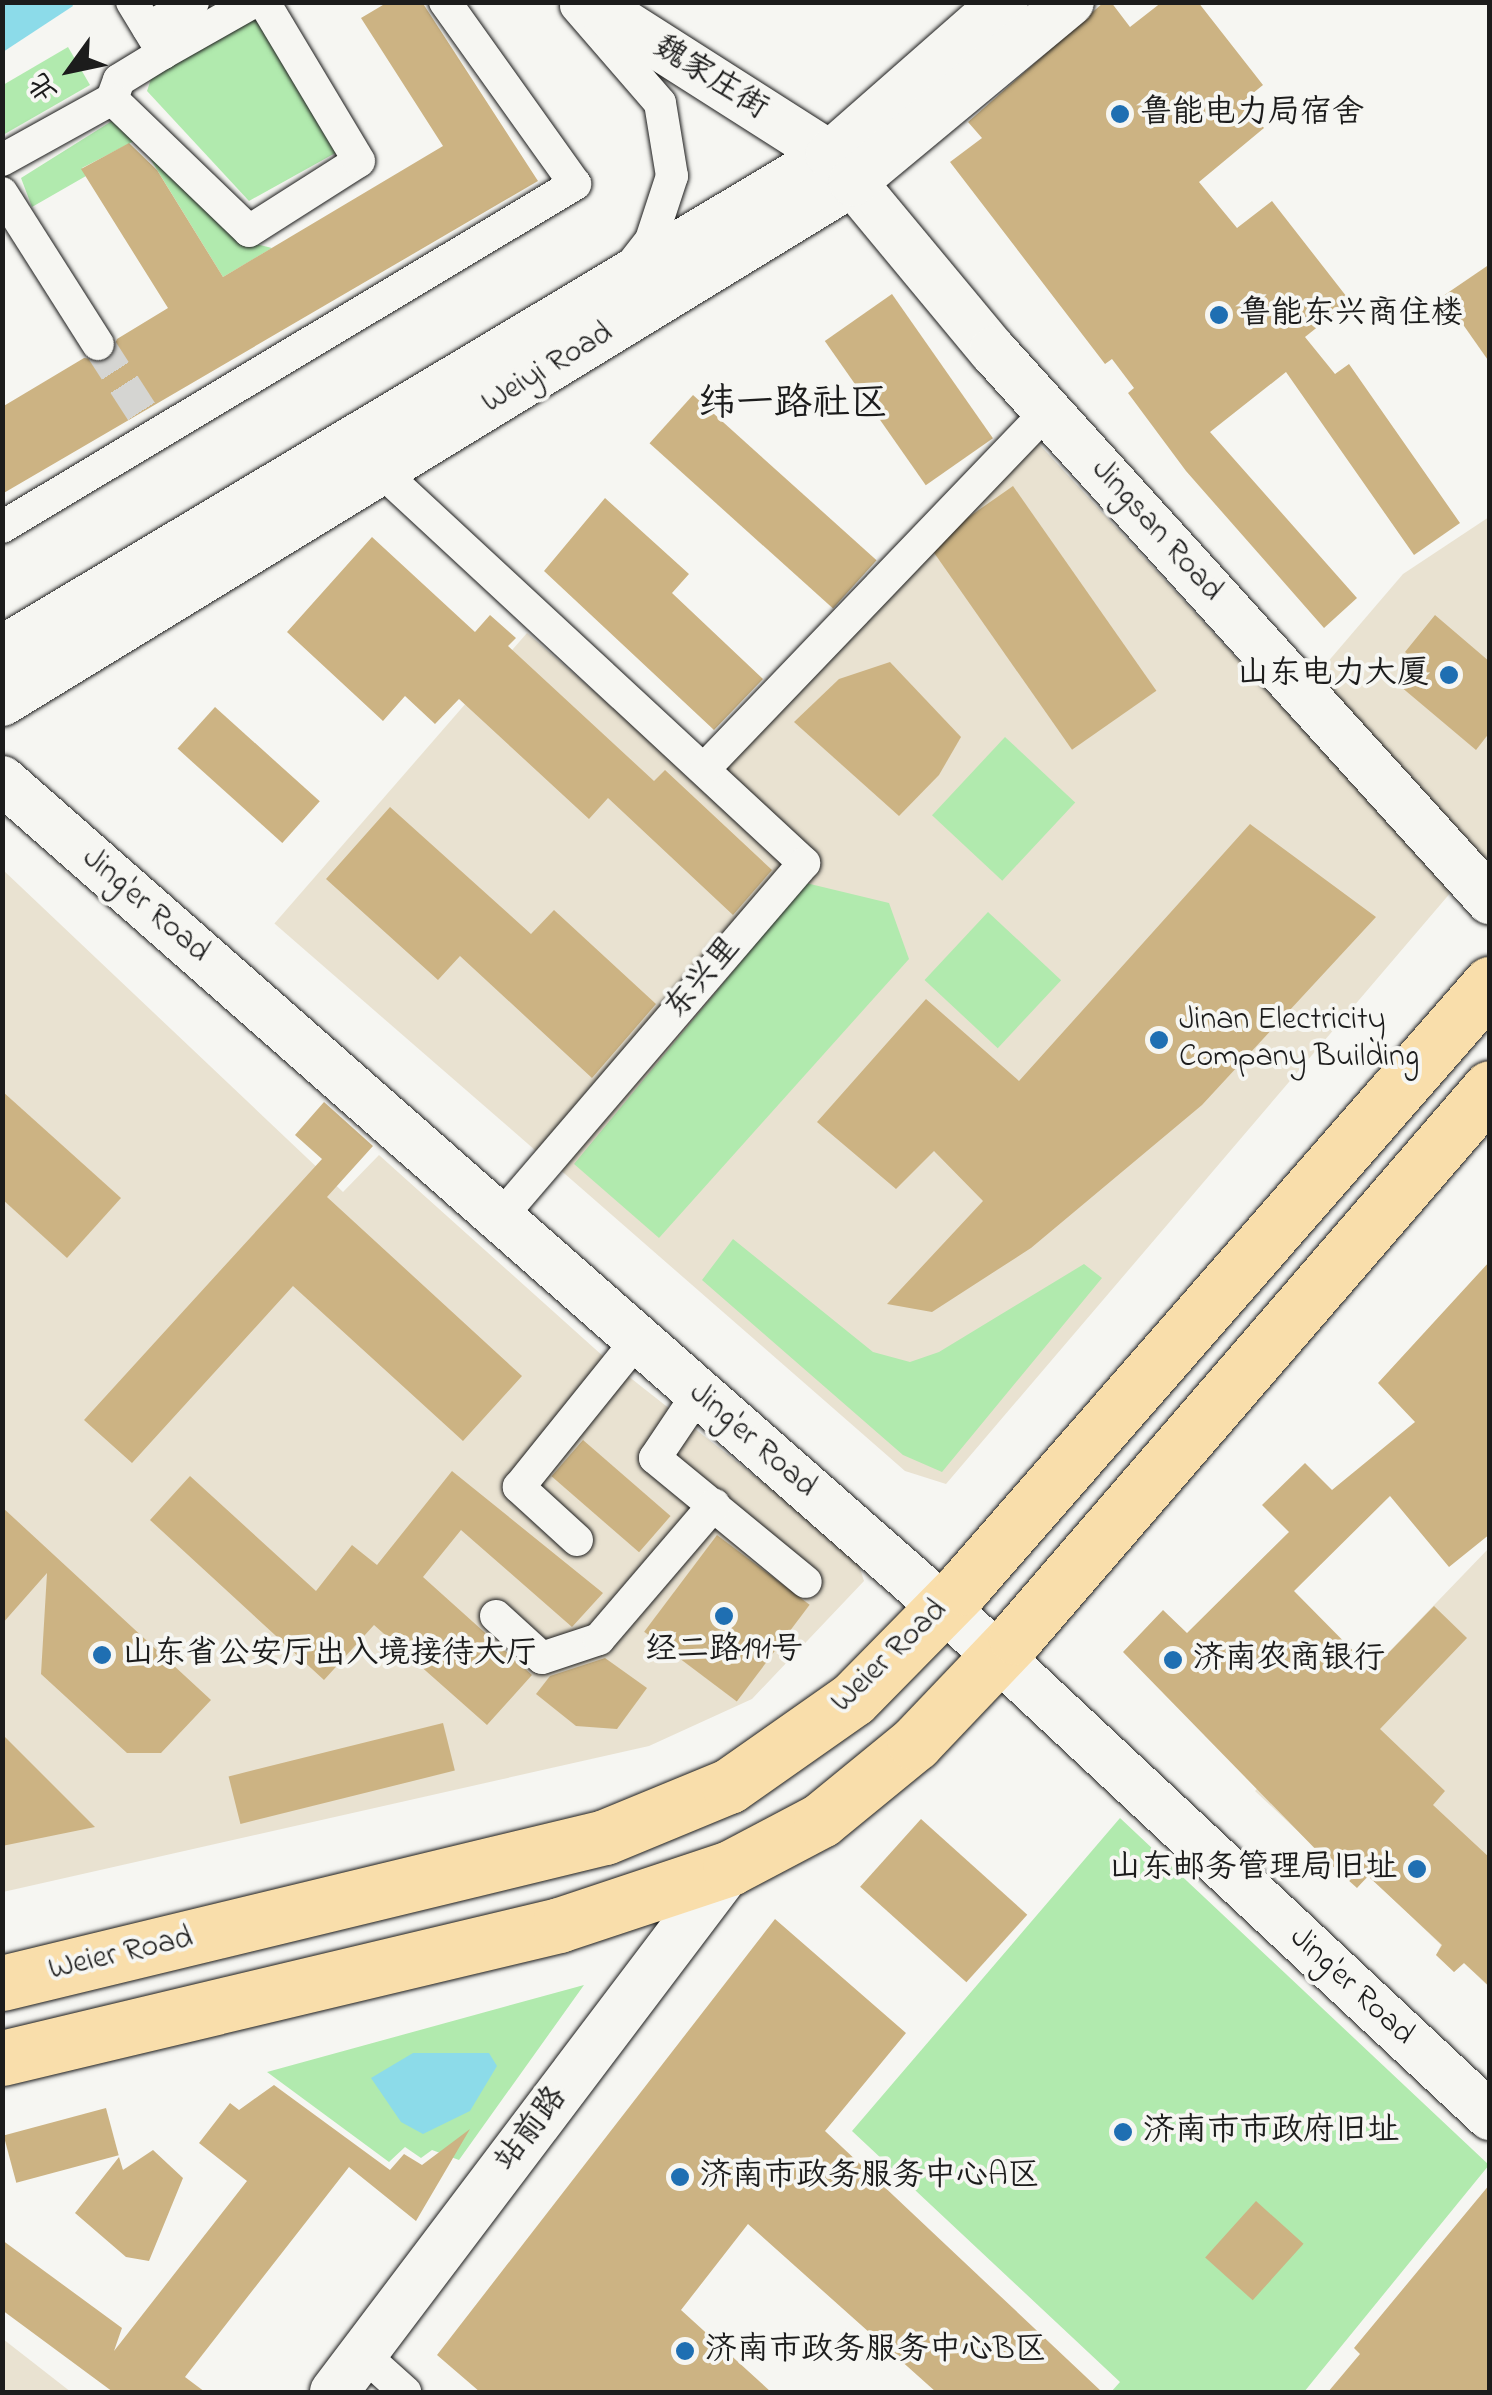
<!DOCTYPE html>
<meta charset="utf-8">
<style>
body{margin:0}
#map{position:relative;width:1492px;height:2395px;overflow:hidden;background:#f6f6f2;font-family:"Indie Flower","LXGW WenKai TC",sans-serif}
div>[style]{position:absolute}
.built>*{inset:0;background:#e9e2d1;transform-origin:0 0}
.green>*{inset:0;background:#b1eaae;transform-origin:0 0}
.water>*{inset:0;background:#8cdbe9}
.building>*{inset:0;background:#ccb383;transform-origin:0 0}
.street-tunnel>*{height:32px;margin-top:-16px;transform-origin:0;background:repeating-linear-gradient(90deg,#d5d5d2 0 32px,transparent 0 48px)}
.roads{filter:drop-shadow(0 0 2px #1c1c1c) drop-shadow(0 0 2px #1c1c1c)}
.street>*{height:32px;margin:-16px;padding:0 16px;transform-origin:16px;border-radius:16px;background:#f6f6f2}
.secondary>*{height:48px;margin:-24px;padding:0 24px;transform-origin:24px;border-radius:24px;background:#f6f6f2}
.highway>*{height:55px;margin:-27.5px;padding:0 27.5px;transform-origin:27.5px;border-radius:27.5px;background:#f9deab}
.dots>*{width:28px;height:28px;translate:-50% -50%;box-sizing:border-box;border:5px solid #f6f6f2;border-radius:50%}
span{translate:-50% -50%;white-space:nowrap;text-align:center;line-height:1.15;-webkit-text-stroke:8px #f6f6f2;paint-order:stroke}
.street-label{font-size:32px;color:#1c1c1c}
.poi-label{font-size:32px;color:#1c1c1c}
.left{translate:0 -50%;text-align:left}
.right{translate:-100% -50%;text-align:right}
.quarter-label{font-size:38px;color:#1c1c1c}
.frame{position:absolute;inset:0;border:5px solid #1c1c1c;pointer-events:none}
.north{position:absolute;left:20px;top:20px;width:100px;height:100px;-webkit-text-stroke:8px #f6f6f2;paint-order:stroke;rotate:237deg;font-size:28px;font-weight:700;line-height:40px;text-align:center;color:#1c1c1c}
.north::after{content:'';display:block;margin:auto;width:35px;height:45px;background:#1c1c1c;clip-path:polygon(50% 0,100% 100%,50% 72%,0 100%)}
</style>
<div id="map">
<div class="built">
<i style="clip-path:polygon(1038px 443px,1452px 891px,946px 1484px,905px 1471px,557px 1167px,819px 865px,721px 767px)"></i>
<i style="clip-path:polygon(1489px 517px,1490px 873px,1308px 685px,1403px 574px)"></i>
<i style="left:527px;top:633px;width:349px;height:385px;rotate:41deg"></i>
<i style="clip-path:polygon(2px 869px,343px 1192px,379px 1155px,604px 1357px,856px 1556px,864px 1581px,752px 1699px,649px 1746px,3px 1892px)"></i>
<i style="clip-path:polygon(1489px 1548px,1489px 1987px,1464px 1963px,1454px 1972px,1436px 1955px,1441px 1945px,1369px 1876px,1357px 1887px,1255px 1791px)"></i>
<i style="clip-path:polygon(3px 2339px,71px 2392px,3px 2392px)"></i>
</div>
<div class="green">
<i style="clip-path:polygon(262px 11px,339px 151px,249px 201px,147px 91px,151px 79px)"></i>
<i style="clip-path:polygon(68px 47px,90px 85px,3px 135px,3px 85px)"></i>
<i style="clip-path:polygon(115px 119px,140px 134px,235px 239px,272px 248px,223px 277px,138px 139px,82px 168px,86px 176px,32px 207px,21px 178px)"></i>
<i style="left:1005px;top:737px;width:96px;height:107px;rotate:43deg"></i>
<i style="clip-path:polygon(806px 883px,889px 903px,909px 959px,659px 1238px,574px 1164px)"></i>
<i style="left:988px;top:912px;width:100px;height:93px;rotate:43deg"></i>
<i style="clip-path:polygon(733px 1239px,873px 1352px,910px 1362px,939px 1352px,1084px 1264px,1102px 1278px,942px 1472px,903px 1455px,702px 1280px)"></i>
<i style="clip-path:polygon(1120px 1818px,1489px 2165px,1304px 2392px,1111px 2392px,1120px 2382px,852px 2131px)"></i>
<i style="clip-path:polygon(584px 1985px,459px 2160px,432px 2150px,421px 2158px,405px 2147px,389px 2162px,267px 2072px)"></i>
</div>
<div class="water">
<i style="clip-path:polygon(3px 2px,71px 2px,73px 6px,3px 52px)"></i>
<i style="clip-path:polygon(413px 2053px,489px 2053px,497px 2066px,470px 2111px,423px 2134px,401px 2122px,371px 2078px)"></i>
</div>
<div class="building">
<i style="clip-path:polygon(388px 2px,422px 2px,538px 181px,2px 494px,2px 407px,84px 358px,108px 361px,117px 339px,168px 308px,81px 169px,129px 143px,157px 170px,223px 277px,443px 146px,361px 18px)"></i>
<i style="clip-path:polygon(1104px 2px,1111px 2px,1130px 27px,1162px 2px,1198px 2px,1263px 85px,1242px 102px,1264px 128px,1199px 182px,1237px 228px,1272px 201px,1350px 301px,1305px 337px,1335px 374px,1349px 364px,1460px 523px,1414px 555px,1286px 372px,1210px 432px,1357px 598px,1324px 628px,1186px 471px,1128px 393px,1134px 388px,1112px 359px,1105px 364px,950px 162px,982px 138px,968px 122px)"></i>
<i style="clip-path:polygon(1490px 264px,1490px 363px,1443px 296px)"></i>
<i style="left:892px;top:294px;width:176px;height:82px;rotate:55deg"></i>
<i style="left:693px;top:395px;width:247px;height:65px;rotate:42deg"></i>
<i style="left:1013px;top:486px;width:250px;height:103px;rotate:55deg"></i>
<i style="clip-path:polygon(605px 498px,689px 574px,672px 593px,763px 679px,714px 730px,544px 571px)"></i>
<i style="clip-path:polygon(372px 537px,475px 632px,490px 615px,516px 638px,508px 646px,654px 781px,665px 770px,772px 870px,733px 915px,608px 798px,589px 819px,459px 699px,435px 724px,405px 696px,383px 721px,287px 632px)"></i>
<i style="clip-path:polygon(1435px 615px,1490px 662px,1490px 732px,1476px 750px,1400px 686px,1419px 664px,1405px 652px)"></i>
<i style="clip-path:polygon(890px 662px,961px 737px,939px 775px,899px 816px,794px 722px,839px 679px)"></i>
<i style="left:215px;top:707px;width:141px;height:56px;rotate:42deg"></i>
<i style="clip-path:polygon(390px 807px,531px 934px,554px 910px,656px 1004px,592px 1078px,460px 956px,438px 980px,326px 879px)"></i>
<i style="clip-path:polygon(1250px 824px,1376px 917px,1202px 1105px,1031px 1248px,932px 1312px,887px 1304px,983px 1201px,934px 1151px,896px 1189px,817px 1122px,926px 999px,1019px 1081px)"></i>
<i style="clip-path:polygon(2px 1091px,121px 1198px,67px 1258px,2px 1199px)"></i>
<i style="clip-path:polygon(324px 1102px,373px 1146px,327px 1197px,522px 1376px,463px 1441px,293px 1286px,132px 1463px,84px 1420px,322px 1159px,295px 1135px)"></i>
<i style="clip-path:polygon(1490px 1261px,1490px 1534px,1449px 1567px,1390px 1496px,1294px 1591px,1372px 1670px,1434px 1606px,1467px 1638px,1380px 1729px,1445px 1791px,1433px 1805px,1490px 1858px,1490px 1987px,1464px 1963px,1454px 1972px,1436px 1955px,1442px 1945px,1368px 1876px,1357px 1888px,1328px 1862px,1123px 1652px,1163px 1610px,1187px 1633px,1289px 1532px,1262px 1505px,1305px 1463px,1332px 1490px,1415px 1422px,1378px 1383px)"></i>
<i style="left:583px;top:1440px;width:116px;height:48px;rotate:41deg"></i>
<i style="clip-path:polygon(452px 1471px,603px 1593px,572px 1627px,461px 1530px,423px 1577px,532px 1675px,487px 1725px,374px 1625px,324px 1680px,150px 1520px,190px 1476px,316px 1591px,352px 1545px,377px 1565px)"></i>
<i style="clip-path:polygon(2px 1507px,211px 1700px,161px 1753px,127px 1753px,41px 1674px,47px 1573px,2px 1624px)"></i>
<i style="left:717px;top:1535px;width:116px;height:121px;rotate:37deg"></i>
<i style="clip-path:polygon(605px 1658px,647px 1688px,617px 1729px,576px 1726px,536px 1694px,550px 1676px)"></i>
<i style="left:443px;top:1723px;width:49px;height:221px;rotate:76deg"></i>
<i style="clip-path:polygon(2px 1734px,95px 1827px,2px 1846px)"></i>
<i style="left:921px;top:1819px;width:143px;height:91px;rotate:42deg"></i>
<i style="clip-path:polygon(775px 1919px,906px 2033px,825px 2131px,1102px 2392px,936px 2392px,748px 2224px,681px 2310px,771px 2392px,480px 2392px,437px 2355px)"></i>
<i style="clip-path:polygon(274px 2085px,390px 2170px,404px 2154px,422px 2165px,470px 2129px,416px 2221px,349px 2167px,185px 2377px,205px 2392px,113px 2392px,2px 2310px,2px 2240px,122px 2328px,114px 2351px,247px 2181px,199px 2143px,230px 2103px,239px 2110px)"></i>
<i style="left:106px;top:2108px;width:49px;height:106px;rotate:75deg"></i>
<i style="clip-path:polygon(153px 2150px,183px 2178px,149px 2261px,126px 2257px,75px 2213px,119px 2157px,123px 2170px)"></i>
<i style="clip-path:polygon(1490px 2184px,1490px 2392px,1328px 2392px,1360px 2354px,1354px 2348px)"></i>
<i style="left:1256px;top:2201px;width:64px;height:76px;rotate:42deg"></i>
</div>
<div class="street-tunnel">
<i style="left:98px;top:344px;width:87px;rotate:57.2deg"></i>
</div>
<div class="roads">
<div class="street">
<i style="left:132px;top:2px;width:60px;rotate:58.7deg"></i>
<i style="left:163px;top:53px;width:103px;rotate:-29.5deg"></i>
<i style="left:576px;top:6px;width:128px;rotate:49.1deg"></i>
<i style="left:660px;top:103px;width:74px;rotate:80.7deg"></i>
<i style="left:672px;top:176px;width:67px;rotate:108.2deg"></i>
<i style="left:651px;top:240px;width:36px;rotate:128deg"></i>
<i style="left:148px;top:28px;width:52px;rotate:-30deg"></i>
<i style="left:112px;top:99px;width:20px;rotate:-70deg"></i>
<i style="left:119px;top:80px;width:52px;rotate:-31.5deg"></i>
<i style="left:2px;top:160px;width:126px;rotate:-29deg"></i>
<i style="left:112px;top:99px;width:190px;rotate:43.9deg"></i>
<i style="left:249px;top:231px;width:130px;rotate:-32.5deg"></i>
<i style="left:359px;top:161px;width:185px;rotate:-120.9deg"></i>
<i style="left:2px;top:193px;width:179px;rotate:57.6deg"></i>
<i style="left:381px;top:471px;width:577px;rotate:42.82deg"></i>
<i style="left:804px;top:863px;width:444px;rotate:130.6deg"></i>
<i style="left:2px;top:527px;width:668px;rotate:-30.9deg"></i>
<i style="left:575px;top:184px;width:224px;rotate:-125.5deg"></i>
<i style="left:706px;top:767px;width:493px;rotate:-46.2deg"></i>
<i style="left:698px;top:1394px;width:77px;rotate:123.9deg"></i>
<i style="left:655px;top:1458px;width:195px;rotate:39.4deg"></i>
<i style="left:577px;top:1540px;width:79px;rotate:-137.6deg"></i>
<i style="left:519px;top:1487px;width:189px;rotate:-51.2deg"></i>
<i style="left:496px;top:1616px;width:62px;rotate:42.4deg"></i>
<i style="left:542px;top:1658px;width:60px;rotate:-18.4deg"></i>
<i style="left:599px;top:1639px;width:177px;rotate:-49.4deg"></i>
<i style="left:363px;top:2354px;width:57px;rotate:42.1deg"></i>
</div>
<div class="secondary">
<i style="left:590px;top:2px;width:285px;rotate:32.5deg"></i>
<i style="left:830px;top:155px;width:255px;rotate:50.3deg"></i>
<i style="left:993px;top:351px;width:741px;rotate:47.85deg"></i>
<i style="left:2px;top:650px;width:965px;rotate:-30.87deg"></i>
<i style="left:830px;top:155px;width:232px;rotate:-41.3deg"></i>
<i style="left:2px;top:702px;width:997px;rotate:-31.43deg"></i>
<i style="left:853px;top:182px;width:282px;rotate:-39.7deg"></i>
<i style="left:2px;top:780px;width:1326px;rotate:41.33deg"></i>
<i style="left:998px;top:1656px;width:674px;rotate:43.07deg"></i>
<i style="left:334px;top:2392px;width:657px;rotate:-52.92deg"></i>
</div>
<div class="highway">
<i style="left:2px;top:1983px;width:620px;rotate:-13.61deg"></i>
<i style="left:605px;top:1837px;width:134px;rotate:-22.4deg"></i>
<i style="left:729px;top:1786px;width:151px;rotate:-35.1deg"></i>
<i style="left:853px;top:1699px;width:157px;rotate:-45.5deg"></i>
<i style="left:963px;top:1587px;width:801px;rotate:-48.85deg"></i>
<i style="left:2px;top:2058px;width:573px;rotate:-13.43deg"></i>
<i style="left:559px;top:1925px;width:180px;rotate:-18.4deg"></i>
<i style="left:730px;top:1868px;width:103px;rotate:-27.8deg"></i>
<i style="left:821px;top:1820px;width:122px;rotate:-39.3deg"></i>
<i style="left:915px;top:1743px;width:146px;rotate:-46.4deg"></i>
<i style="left:1016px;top:1637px;width:725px;rotate:-49.19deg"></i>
</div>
</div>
<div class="dots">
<i style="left:1120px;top:114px;background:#1f6fb2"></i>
<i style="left:1219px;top:315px;background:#1f6fb2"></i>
<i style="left:1449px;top:675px;background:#1f6fb2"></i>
<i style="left:1159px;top:1040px;background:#1f6fb2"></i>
<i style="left:724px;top:1616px;background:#1f6fb2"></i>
<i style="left:102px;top:1655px;background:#1f6fb2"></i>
<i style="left:1173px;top:1660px;background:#1f6fb2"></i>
<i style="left:1417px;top:1869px;background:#1f6fb2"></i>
<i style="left:1123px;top:2132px;background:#1f6fb2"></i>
<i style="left:680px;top:2177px;background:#1f6fb2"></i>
<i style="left:685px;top:2351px;background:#1f6fb2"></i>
</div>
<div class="street-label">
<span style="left:710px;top:79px;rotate:32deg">魏家庄街</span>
<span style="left:548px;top:369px;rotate:-31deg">Weiyi Road</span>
<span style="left:1156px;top:531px;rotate:48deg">Jingsan Road</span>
<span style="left:145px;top:906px;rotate:41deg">Jing'er Road</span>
<span style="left:704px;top:979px;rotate:-49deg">东兴里</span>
<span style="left:752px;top:1441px;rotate:41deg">Jing'er Road</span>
<span style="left:890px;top:1657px;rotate:-44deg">Weier Road</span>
<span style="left:121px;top:1955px;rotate:-13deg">Weier Road</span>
<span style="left:1351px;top:1987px;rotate:43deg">Jing'er Road</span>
<span style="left:532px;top:2130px;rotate:-53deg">站前路</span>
</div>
<div class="poi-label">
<span class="left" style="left:1140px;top:114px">鲁能电力局宿舍</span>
<span class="left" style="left:1239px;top:315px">鲁能东兴商住楼</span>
<span class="right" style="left:1429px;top:675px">山东电力大厦</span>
<span class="left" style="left:1179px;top:1040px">Jinan Electricity<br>Company Building</span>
<span style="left:724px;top:1651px">经二路191号</span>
<span class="left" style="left:122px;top:1655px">山东省公安厅出入境接待大厅</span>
<span class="left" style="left:1193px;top:1660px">济南农商银行</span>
<span class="right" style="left:1397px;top:1869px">山东邮务管理局旧址</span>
<span class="left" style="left:1143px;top:2132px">济南市市政府旧址</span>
<span class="left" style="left:700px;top:2177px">济南市政务服务中心A区</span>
<span class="left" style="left:705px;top:2351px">济南市政务服务中心B区</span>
</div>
<div class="quarter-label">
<span style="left:793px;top:406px">纬一路社区</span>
</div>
<div class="frame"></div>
<div class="north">北</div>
</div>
